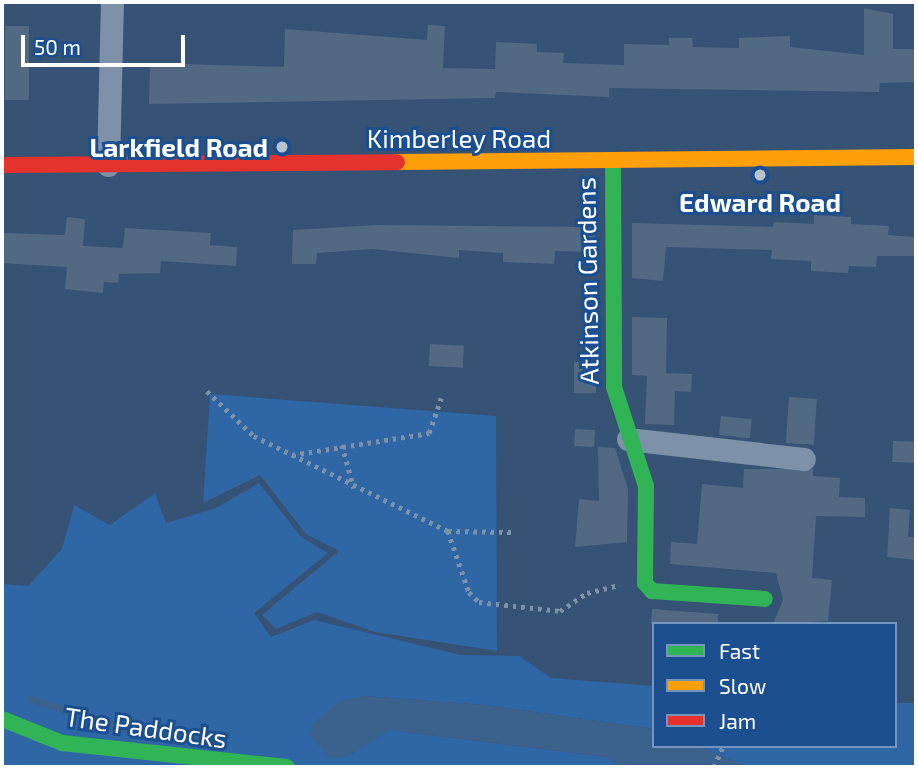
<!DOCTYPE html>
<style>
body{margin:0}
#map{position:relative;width:918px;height:769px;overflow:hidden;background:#365274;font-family:"Exo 2",sans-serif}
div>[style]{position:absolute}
.green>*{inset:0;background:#2f66a5}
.water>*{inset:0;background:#3b618d}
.stream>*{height:7px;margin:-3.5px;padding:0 3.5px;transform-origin:3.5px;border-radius:3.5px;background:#3b618d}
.building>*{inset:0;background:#526984;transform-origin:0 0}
.path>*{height:4.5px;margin-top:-2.25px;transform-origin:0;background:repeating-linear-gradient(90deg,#7d92a8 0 3.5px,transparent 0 8.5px)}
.street>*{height:23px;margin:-11.5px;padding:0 11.5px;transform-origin:11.5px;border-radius:11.5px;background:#7d92a8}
.fast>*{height:16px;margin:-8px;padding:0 8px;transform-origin:8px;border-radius:8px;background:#30b455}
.slow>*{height:16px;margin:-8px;padding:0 8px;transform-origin:8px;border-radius:8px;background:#ff9f0a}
.jam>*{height:16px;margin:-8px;padding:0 8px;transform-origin:8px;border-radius:8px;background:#e5322d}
.dots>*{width:19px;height:19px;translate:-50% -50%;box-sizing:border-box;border:4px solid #1b4f8f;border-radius:50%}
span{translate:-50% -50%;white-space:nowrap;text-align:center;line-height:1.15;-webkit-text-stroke:6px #1b4f8f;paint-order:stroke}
.street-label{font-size:26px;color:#fff}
.poi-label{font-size:26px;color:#fff;font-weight:700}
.right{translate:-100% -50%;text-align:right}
.frame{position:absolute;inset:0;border:4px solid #fff;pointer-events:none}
.legend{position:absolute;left:652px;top:622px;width:245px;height:126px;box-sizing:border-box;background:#1b4f8f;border:2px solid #7695bc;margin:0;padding:9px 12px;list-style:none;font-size:21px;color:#fff}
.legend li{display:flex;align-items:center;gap:14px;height:35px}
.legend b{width:35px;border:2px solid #7695bc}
.scale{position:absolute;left:21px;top:35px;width:164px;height:32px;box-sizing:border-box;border:4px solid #fff;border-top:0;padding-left:9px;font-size:21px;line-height:24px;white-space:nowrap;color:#fff;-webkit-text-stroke:5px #1b4f8f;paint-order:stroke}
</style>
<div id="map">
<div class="green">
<i style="clip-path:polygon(210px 394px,496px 416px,497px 651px,375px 632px,317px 612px,276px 629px,262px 615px,339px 551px,306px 534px,260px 475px,203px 503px)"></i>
<i style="clip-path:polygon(259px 483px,301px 537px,328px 553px,254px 613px,271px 637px,314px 620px,461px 655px,519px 656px,551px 678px,654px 686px,654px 729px,485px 705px,364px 696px,346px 757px,389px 730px,607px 757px,618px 767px,2px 767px,2px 584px,28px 586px,62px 549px,74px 505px,110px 525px,155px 493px,166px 523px,216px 508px)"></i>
<i style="clip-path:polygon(895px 703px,916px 703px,916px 767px,749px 767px,698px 746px,895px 746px)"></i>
</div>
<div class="water">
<i style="clip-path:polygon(364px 696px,485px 705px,654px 729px,654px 746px,698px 746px,749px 767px,618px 767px,607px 757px,389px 730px,346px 757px,329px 757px,310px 736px,312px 724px,342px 700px)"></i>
</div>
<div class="stream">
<i style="left:31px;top:699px;width:96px;rotate:17.5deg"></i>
<i style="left:123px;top:728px;width:99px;rotate:5.8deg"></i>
</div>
<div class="building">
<i style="clip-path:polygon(864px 8px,893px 14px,893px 49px,916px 49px,916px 82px,880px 83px,879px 92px,609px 88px,609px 97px,496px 92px,495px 98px,149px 104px,150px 63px,284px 67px,285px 29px,427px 40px,428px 25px,445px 26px,443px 68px,495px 69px,496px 42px,537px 44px,537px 52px,564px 53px,563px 63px,624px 65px,624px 44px,669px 45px,669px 38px,692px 38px,693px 47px,739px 48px,739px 38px,790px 36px,790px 47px,864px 55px)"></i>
<i style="left:5px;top:26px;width:24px;height:74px"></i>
<i style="clip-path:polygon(814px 215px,851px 217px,851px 224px,889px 226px,888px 235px,916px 237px,916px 256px,877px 256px,876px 267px,849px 266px,848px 273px,811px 271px,811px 261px,771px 259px,772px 250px,666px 247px,663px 281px,632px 278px,632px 223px,773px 227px,774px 222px,814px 224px)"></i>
<i style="clip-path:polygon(67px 217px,85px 219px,83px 246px,123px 248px,125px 228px,211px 233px,210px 245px,237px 247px,236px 266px,161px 261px,160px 273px,119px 274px,118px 283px,104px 282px,103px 293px,65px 289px,67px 267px,2px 263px,2px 233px,65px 235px)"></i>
<i style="clip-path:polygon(378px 225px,595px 227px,595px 252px,555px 251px,554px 264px,503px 262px,503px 253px,459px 250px,459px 258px,373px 249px,317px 253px,316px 264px,292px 264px,293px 230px)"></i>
<i style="clip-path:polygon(632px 317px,667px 318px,666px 373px,692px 374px,691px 392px,675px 391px,674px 425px,645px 424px,647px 376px,632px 375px)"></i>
<i style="left:430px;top:344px;width:34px;height:22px;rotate:3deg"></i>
<i style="left:574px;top:362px;width:22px;height:31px"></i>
<i style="left:789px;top:397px;width:28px;height:46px;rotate:4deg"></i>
<i style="left:721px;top:416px;width:31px;height:19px;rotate:6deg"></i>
<i style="left:575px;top:429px;width:20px;height:17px;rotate:3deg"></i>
<i style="left:893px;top:441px;width:23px;height:21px;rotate:2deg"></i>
<i style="clip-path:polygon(598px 447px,615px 448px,628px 489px,627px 542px,575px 547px,579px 499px,599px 501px)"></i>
<i style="clip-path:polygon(744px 469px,813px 469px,813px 476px,840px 478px,839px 497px,865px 498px,865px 517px,816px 516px,812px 578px,832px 580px,828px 621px,773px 624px,783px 600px,776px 573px,670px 564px,671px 542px,697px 544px,702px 484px,743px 488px)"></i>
<i style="clip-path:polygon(890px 508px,910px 510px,908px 537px,916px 537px,916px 560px,887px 557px)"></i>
<i style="clip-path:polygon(652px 609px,718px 614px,718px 624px,651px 624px)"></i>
</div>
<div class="path">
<i style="left:207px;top:391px;width:65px;rotate:43.8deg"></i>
<i style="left:254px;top:436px;width:216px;rotate:26.1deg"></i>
<i style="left:448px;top:531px;width:64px;rotate:0.9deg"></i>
<i style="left:342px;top:445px;width:45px;rotate:74.4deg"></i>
<i style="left:292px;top:455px;width:139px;rotate:-9.1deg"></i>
<i style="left:429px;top:433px;width:37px;rotate:-71deg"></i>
<i style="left:448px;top:531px;width:65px;rotate:71deg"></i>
<i style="left:469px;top:592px;width:14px;rotate:45deg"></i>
<i style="left:479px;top:602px;width:81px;rotate:6.3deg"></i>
<i style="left:560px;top:611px;width:32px;rotate:-34deg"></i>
<i style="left:587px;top:593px;width:34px;rotate:-14deg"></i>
<i style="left:714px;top:767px;width:23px;rotate:-67deg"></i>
</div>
<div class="street">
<i style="left:108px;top:165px;width:163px;rotate:-88.6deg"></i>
<i style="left:628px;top:439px;width:177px;rotate:6.5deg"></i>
</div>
<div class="fast">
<i style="left:613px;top:162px;width:225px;rotate:89.7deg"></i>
<i style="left:614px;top:387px;width:104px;rotate:72.1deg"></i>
<i style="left:646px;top:486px;width:97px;rotate:90.6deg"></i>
<i style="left:645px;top:583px;width:11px;rotate:49deg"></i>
<i style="left:652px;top:591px;width:113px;rotate:4deg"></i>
<i style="left:2px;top:719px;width:65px;rotate:21.8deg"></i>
<i style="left:62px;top:743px;width:226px;rotate:6.1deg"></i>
</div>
<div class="slow">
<i style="left:397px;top:162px;width:519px;rotate:-0.55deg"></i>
</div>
<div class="jam">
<i style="left:2px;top:165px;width:395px;rotate:-0.4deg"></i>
</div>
<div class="dots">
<i style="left:282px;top:147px;background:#b9c2ce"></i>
<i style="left:760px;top:175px;background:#b9c2ce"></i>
</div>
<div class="street-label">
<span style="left:459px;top:138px">Kimberley Road</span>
<span style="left:587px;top:281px;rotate:-91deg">Atkinson Gardens</span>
<span style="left:146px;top:727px;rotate:8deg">The Paddocks</span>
</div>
<div class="poi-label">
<span class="right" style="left:268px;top:147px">Larkfield Road</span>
<span style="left:760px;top:202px">Edward Road</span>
</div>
<div class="frame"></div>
<ul class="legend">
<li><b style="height:9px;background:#30b455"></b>Fast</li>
<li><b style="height:9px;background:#ff9f0a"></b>Slow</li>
<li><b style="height:9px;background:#e5322d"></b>Jam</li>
</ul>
<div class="scale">50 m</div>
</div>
